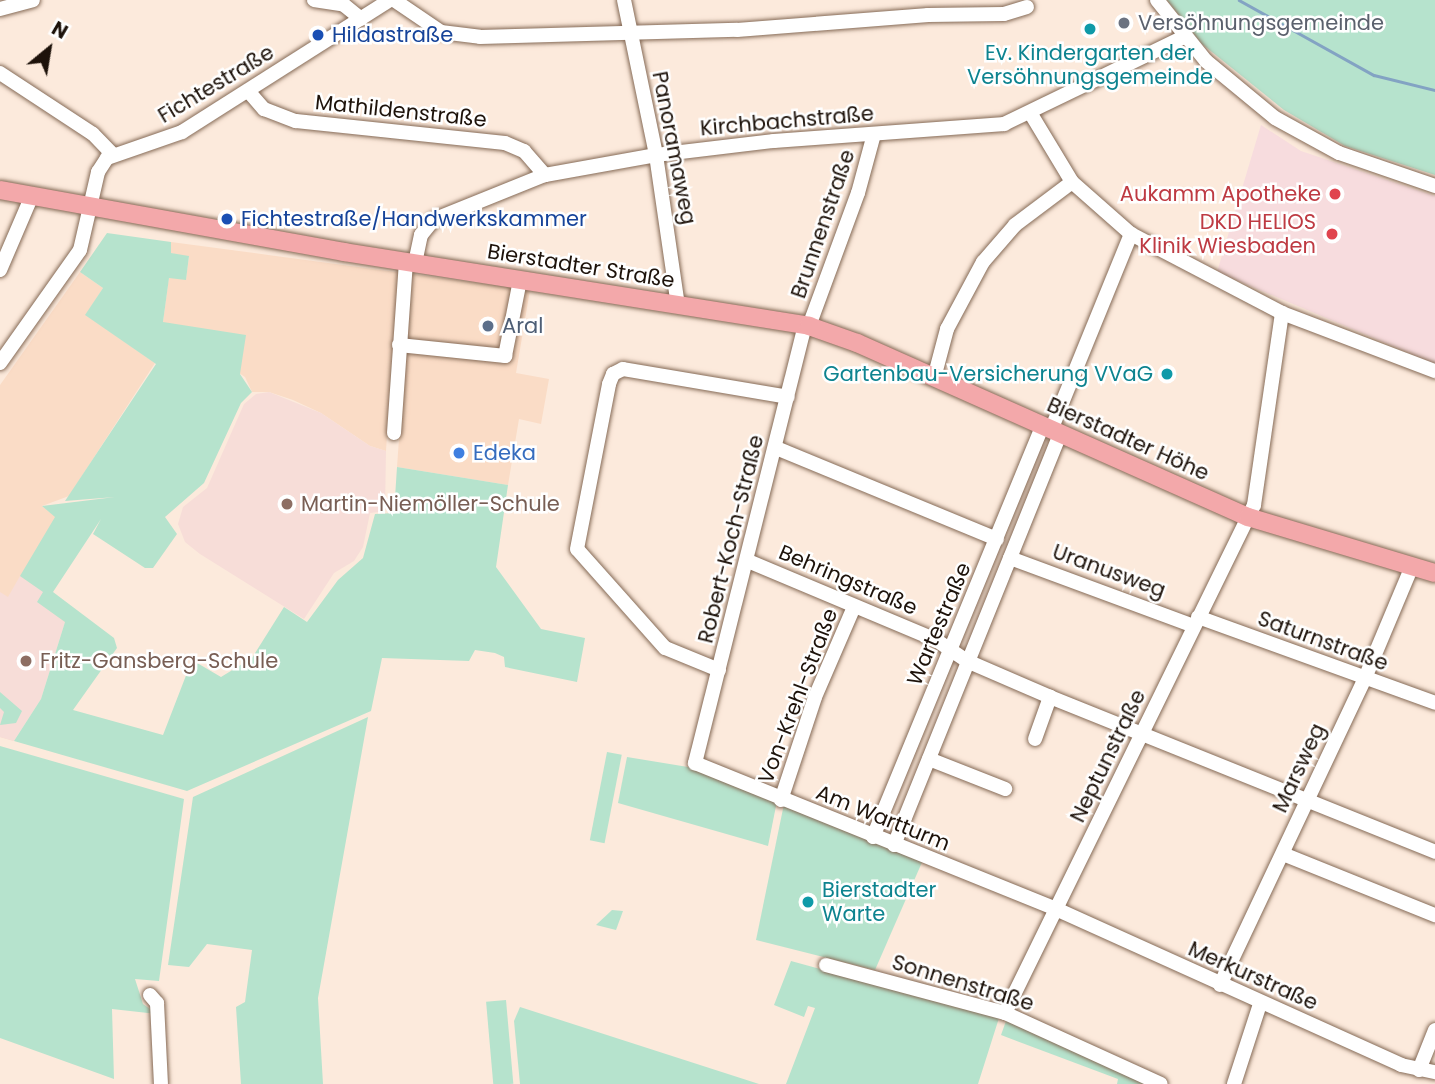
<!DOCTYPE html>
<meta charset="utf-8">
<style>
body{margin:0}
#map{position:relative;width:1435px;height:1084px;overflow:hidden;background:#fceadc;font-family:Poppins,sans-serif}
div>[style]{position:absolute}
.built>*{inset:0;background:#fadcc6}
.education>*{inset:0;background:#f7ddd8}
.medical>*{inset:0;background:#f7dcde}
.green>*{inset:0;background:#b6e3cd;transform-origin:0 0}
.stream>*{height:2.5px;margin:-1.25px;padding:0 1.25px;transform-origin:1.25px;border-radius:1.25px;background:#83a3c3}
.roads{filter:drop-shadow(0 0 2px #856a56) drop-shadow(0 0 2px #856a56)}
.minor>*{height:14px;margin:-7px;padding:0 7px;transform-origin:7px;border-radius:7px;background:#fff}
.major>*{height:18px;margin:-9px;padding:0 9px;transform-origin:9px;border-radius:9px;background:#f3a8aa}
.dots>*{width:19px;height:19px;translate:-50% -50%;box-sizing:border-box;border:4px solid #fff;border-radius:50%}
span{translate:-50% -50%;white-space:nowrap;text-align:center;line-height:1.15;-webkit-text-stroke:5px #fff;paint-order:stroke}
.worship-label{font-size:21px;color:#5b616d}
.left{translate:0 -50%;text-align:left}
.transit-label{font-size:21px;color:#164399}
.culture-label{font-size:21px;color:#0d838f}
.right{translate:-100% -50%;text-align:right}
.street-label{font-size:21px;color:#1d120a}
.health-label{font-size:21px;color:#be3a42}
.service-label{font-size:21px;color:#4e5e75}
.shop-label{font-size:21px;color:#366cbe}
.education-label{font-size:21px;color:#785e54}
.north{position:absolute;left:14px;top:14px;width:70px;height:70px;-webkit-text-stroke:5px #fff;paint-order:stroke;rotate:30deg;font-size:19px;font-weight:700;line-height:28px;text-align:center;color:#1d120a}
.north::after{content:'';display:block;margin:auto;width:24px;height:32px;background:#1d120a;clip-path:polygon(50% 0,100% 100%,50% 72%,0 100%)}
</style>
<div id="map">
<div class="built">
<i style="clip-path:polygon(171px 242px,530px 290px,516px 373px,549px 379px,541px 424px,519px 419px,508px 485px,397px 467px,405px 354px,392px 353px,386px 451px,370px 446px,321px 413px,293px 400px,269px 392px,252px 392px,245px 377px,163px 322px,169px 277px,186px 279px,189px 257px,170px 253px)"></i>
<i style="clip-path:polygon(80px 272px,103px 288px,86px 315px,155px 363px,69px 496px,42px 506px,56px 517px,44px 592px,65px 622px,14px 741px,0 737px,0 385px)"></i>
</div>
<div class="education">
<i style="clip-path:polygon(269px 392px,321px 413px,370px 446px,386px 451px,385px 511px,370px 513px,363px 547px,354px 561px,334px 573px,304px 619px,200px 554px,185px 542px,178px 524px,183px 507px,207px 488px,244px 404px,256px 394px)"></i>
<i style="clip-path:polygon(20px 576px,44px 592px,38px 602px,65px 622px,41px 699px,14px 741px,0 737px,0 592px,8px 597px)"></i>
</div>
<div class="medical">
<i style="clip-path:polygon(1261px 125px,1301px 151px,1435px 196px,1435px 364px,1217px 272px)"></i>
</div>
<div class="green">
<i style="clip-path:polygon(1167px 0,1435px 0,1435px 175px,1345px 146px,1284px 110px,1202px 44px)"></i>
<i style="clip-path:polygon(107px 233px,171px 242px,171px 253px,189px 256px,186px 280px,169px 278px,163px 322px,246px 335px,240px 374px,252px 392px,241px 403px,204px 483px,165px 517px,177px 534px,153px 568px,145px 568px,93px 534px,101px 519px,53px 592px,114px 638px,117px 648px,73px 710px,163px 735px,192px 660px,221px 677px,252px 658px,284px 607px,307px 622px,338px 580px,363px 558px,375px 514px,394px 513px,397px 467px,508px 485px,496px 567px,541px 629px,585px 638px,577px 682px,505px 667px,504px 657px,495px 653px,475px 650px,469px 661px,382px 658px,371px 711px,187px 791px,14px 741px,41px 699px,65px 622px,37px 602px,43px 592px,20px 576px,55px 517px,42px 506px,115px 497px,65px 501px,156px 364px,85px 315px,103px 288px,80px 272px)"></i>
<i style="clip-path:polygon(0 692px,22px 711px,16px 723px,0 725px,4px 712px,0 708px)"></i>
<i style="clip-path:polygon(368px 717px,318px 998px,323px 1084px,241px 1084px,236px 1007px,245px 1002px,252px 950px,207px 944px,189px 967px,168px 965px,193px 797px)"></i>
<i style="clip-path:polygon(0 746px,184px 799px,159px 981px,135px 979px,143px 1004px,157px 1014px,112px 1009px,114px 1079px,0 1038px)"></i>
<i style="left:607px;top:752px;width:15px;height:90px;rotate:11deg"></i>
<i style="clip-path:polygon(627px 757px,694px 768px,777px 801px,768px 846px,618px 803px)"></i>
<i style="clip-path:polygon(784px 804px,923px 860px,875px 970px,756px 940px)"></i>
<i style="clip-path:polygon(612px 910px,623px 911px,616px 930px,596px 925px)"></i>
<i style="clip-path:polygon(791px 961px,999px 1018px,978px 1084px,786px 1084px,815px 1008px,808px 1006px,804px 1017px,774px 1005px)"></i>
<i style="left:506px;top:1000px;width:84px;height:20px;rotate:85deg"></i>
<i style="clip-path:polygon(520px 1007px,759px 1084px,520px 1084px,514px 1021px)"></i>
<i style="clip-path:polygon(1006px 1021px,1149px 1084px,1117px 1084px,1118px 1079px,1001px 1035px)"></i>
</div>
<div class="stream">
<i style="left:1239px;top:0;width:154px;rotate:29.1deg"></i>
<i style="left:1374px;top:75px;width:63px;rotate:13.8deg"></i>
</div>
<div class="roads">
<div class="minor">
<i style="left:314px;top:0;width:30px;rotate:9deg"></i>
<i style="left:344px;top:5px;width:22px;rotate:39deg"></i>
<i style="left:394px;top:0;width:57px;rotate:34.2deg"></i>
<i style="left:441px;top:32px;width:39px;rotate:7deg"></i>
<i style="left:480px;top:37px;width:257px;rotate:-1.6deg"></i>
<i style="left:737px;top:30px;width:192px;rotate:-4.5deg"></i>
<i style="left:928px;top:15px;width:76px;rotate:-0.8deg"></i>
<i style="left:1004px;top:14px;width:24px;rotate:-17deg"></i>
<i style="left:624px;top:0;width:158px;rotate:78.3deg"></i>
<i style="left:656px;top:155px;width:152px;rotate:81.7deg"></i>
<i style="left:1157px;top:0;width:78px;rotate:51.2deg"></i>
<i style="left:1206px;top:61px;width:89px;rotate:39.6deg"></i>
<i style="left:1275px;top:118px;width:73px;rotate:28.7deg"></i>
<i style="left:1339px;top:153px;width:102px;rotate:19deg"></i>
<i style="left:0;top:9px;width:34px;rotate:-15deg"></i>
<i style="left:0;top:73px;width:111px;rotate:33.3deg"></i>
<i style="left:93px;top:134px;width:28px;rotate:46deg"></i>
<i style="left:249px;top:92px;width:23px;rotate:49deg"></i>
<i style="left:264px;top:109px;width:34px;rotate:21deg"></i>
<i style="left:296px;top:121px;width:210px;rotate:6deg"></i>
<i style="left:505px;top:143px;width:21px;rotate:23deg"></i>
<i style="left:524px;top:151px;width:32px;rotate:49deg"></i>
<i style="left:1031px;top:114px;width:79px;rotate:58.9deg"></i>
<i style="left:1072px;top:182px;width:79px;rotate:41.4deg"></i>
<i style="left:1131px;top:234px;width:170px;rotate:27.6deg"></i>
<i style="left:1282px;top:313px;width:164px;rotate:20.8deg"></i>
<i style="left:415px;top:263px;width:29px;rotate:-78deg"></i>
<i style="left:421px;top:235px;width:19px;rotate:-51deg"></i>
<i style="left:433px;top:220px;width:121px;rotate:-21.9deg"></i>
<i style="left:545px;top:175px;width:113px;rotate:-10.2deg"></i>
<i style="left:656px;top:155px;width:119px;rotate:-6.8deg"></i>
<i style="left:774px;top:141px;width:231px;rotate:-4.2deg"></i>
<i style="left:1004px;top:124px;width:200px;rotate:-25.8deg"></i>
<i style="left:0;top:270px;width:76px;rotate:-66.8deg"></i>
<i style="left:805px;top:325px;width:452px;rotate:104.1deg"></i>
<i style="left:695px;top:763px;width:389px;rotate:22deg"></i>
<i style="left:1056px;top:909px;width:379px;rotate:24.3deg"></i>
<i style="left:1401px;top:1065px;width:35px;rotate:12deg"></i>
<i style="left:809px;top:326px;width:142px;rotate:-69.8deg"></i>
<i style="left:858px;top:193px;width:61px;rotate:-74.8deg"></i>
<i style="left:399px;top:345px;width:107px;rotate:5.9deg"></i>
<i style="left:505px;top:356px;width:77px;rotate:-78.8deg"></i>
<i style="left:0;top:363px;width:138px;rotate:-54.7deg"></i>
<i style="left:80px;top:250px;width:80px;rotate:-77deg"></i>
<i style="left:98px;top:172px;width:17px;rotate:-57deg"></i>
<i style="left:107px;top:158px;width:79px;rotate:-19.1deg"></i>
<i style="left:182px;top:132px;width:246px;rotate:-32.4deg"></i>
<i style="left:934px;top:378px;width:51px;rotate:-75.1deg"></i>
<i style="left:947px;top:329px;width:76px;rotate:-61.8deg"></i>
<i style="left:983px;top:262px;width:49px;rotate:-49.1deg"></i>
<i style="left:1015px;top:225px;width:71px;rotate:-37deg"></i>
<i style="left:1051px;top:430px;width:212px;rotate:-67.8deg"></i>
<i style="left:394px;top:433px;width:171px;rotate:-86deg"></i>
<i style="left:776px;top:448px;width:239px;rotate:22.4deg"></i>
<i style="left:1010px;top:558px;width:196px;rotate:20.3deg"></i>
<i style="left:748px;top:561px;width:204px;rotate:22.8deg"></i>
<i style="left:936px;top:640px;width:37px;rotate:34deg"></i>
<i style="left:967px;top:661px;width:90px;rotate:23.4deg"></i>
<i style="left:1050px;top:697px;width:415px;rotate:21.9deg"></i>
<i style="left:1198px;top:617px;width:252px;rotate:19.9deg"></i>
<i style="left:719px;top:670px;width:58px;rotate:-157.8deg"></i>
<i style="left:665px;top:648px;width:132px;rotate:-131.6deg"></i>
<i style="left:577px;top:549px;width:168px;rotate:-79deg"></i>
<i style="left:609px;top:384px;width:11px;rotate:-68deg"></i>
<i style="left:613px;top:374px;width:11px;rotate:-27deg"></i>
<i style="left:623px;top:369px;width:167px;rotate:9.6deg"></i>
<i style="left:1035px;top:739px;width:45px;rotate:-70.3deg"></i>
<i style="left:929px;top:759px;width:82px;rotate:21.5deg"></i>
<i style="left:781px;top:800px;width:108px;rotate:-71.7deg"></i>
<i style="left:815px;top:697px;width:98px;rotate:-66.6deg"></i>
<i style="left:873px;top:837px;width:444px;rotate:-67.6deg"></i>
<i style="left:894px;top:845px;width:443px;rotate:-68deg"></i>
<i style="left:1283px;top:854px;width:164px;rotate:21.9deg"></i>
<i style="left:826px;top:965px;width:185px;rotate:15deg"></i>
<i style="left:1005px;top:1013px;width:171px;rotate:24.5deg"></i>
<i style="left:1220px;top:985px;width:340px;rotate:-64.7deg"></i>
<i style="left:1365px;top:678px;width:121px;rotate:-67.2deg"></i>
<i style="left:150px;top:995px;width:11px;rotate:49deg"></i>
<i style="left:157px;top:1003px;width:81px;rotate:87.2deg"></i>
<i style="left:1005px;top:1013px;width:566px;rotate:-63.89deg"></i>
<i style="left:1254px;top:505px;width:194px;rotate:-81.7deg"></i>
<i style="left:1419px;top:1070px;width:43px;rotate:-68.2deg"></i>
<i style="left:1234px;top:1084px;width:84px;rotate:-72deg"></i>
</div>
<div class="major">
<i style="left:0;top:190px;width:350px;rotate:10.2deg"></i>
<i style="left:344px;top:252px;width:471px;rotate:9deg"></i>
<i style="left:809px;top:326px;width:51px;rotate:19.5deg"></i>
<i style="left:857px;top:343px;width:428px;rotate:24deg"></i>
<i style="left:1248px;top:517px;width:195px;rotate:16.7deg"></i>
</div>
</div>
<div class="dots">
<i style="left:1124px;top:23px;background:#6b7280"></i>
<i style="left:1090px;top:29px;background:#0f9aa8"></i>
<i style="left:318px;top:35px;background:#1a4fb4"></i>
<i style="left:1335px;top:194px;background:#e0444e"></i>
<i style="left:227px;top:219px;background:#1a4fb4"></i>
<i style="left:1332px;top:234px;background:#e0444e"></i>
<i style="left:488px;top:326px;background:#5c6f8a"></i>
<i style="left:1167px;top:374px;background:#0f9aa8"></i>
<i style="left:459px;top:453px;background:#3f7fe0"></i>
<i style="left:287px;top:504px;background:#8d6e63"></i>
<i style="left:26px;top:661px;background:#8d6e63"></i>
<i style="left:808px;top:902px;background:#0f9aa8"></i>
</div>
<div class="worship-label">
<span class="left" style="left:1138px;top:23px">Versöhnungsgemeinde</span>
</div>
<div class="transit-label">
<span class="left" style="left:332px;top:35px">Hildastraße</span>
<span class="left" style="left:241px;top:219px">Fichtestraße/Handwerkskammer</span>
</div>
<div class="culture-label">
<span style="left:1090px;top:65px">Ev. Kindergarten der<br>Versöhnungsgemeinde</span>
<span class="right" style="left:1153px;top:374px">Gartenbau-Versicherung VVaG</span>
<span class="left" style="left:822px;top:902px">Bierstadter<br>Warte</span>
</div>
<div class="street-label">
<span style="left:216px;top:84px;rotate:-31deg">Fichtestraße</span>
<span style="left:401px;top:111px;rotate:6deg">Mathildenstraße</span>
<span style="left:787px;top:121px;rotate:-5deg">Kirchbachstraße</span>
<span style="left:674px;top:148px;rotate:79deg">Panoramaweg</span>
<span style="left:823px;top:224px;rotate:-71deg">Brunnenstraße</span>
<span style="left:581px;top:266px;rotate:9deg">Bierstadter Straße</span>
<span style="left:1128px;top:439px;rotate:24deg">Bierstadter Höhe</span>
<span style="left:731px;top:539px;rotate:-76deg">Robert-Koch-Straße</span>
<span style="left:1109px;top:571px;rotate:20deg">Uranusweg</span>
<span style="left:848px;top:580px;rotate:23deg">Behringstraße</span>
<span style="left:939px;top:624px;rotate:-67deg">Wartestraße</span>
<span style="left:1323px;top:641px;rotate:20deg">Saturnstraße</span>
<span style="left:798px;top:696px;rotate:-69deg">Von-Krehl-Straße</span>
<span style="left:1108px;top:756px;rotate:-64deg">Neptunstraße</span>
<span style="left:1299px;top:768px;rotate:-65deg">Marsweg</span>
<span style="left:883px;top:818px;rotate:22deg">Am Wartturm</span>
<span style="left:1253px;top:976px;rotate:24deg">Merkurstraße</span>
<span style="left:963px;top:983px;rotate:17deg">Sonnenstraße</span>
</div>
<div class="health-label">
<span class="right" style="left:1321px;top:194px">Aukamm Apotheke</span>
<span class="right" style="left:1316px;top:234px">DKD HELIOS<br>Klinik Wiesbaden</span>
</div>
<div class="service-label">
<span class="left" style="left:502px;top:326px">Aral</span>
</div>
<div class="shop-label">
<span class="left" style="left:473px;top:453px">Edeka</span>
</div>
<div class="education-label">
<span class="left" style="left:301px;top:504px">Martin-Niemöller-Schule</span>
<span class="left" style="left:40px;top:661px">Fritz-Gansberg-Schule</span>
</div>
<div class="north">N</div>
</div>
